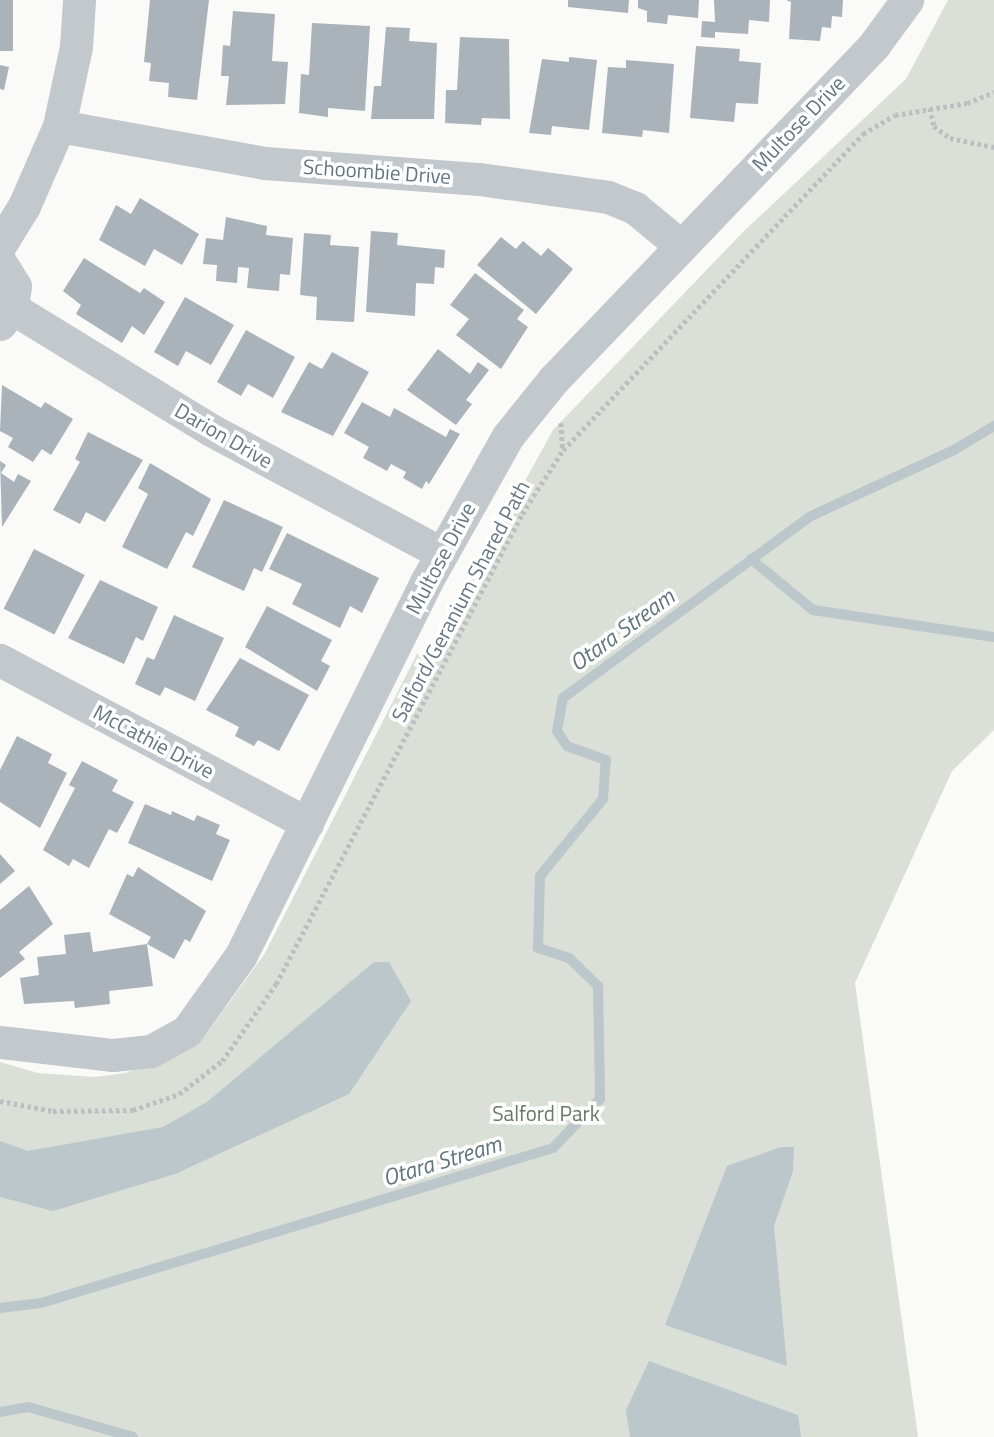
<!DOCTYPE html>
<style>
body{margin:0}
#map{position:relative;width:994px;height:1437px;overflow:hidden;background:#fafaf8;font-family:"Titillium Web",sans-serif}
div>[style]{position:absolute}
.green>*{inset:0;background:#dadfd7}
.water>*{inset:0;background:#bbc7cb}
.stream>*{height:10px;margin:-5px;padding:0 5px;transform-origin:5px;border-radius:5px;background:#bbc7cb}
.building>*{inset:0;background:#aab3b9;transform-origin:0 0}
.path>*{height:4.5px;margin-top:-2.25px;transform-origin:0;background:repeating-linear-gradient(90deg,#bbbfc2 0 3.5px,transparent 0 7px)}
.street>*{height:33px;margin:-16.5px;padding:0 16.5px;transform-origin:16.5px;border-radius:16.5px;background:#c3c8cc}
span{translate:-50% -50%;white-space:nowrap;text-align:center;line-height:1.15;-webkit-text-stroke:7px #fff;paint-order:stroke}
.street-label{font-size:21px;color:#657683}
.park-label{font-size:21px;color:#687a64}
.water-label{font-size:23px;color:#60757c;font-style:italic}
</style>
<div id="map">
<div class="green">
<i style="clip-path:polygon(948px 0,994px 0,994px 730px,952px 771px,855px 983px,918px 1437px,0 1437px,0 1062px,38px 1073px,95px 1077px,125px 1073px,186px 1050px,207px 1033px,265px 953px,417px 654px,428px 657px,553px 430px,743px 232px,906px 79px)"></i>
</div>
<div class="water">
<i style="clip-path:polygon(374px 962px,389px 962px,411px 1001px,349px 1094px,175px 1174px,53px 1211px,0 1197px,0 1141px,28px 1151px,163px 1127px,207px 1102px)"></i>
<i style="clip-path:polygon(781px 1147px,794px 1147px,793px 1171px,774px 1226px,787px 1366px,665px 1325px,727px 1166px)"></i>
<i style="clip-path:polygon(649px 1361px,798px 1415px,801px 1437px,630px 1437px,626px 1410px)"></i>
</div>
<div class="stream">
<i style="left:751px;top:559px;width:80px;rotate:39.4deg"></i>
<i style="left:813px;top:610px;width:183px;rotate:8.5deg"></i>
<i style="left:0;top:1308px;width:41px;rotate:-7deg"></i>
<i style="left:41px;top:1303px;width:535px;rotate:-16.84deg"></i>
<i style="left:553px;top:1148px;width:68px;rotate:-46.2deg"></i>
<i style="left:600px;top:1099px;width:113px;rotate:-91deg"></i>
<i style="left:598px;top:986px;width:40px;rotate:-136deg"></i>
<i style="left:569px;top:958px;width:33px;rotate:-162deg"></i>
<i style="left:538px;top:948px;width:72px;rotate:-88.4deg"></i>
<i style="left:540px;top:876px;width:99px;rotate:-50.7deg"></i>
<i style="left:603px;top:799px;width:39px;rotate:-86deg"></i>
<i style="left:606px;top:760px;width:41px;rotate:-160.3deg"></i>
<i style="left:567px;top:746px;width:18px;rotate:-124deg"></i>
<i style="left:557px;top:731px;width:34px;rotate:-80deg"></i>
<i style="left:563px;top:698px;width:305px;rotate:-36.3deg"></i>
<i style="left:809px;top:517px;width:160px;rotate:-24.8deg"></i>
<i style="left:954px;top:450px;width:47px;rotate:-31deg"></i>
<i style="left:0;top:1412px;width:28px;rotate:-10deg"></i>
<i style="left:28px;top:1407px;width:109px;rotate:15.9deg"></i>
</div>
<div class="building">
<i style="left:0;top:0;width:13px;height:51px"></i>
<i style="clip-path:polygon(150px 0,209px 0,197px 100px,168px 97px,169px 83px,149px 81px,151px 63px,144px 62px)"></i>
<i style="clip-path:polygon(568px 0,629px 0,628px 13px,568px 7px)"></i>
<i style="clip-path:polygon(638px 0,699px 0,698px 18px,668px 15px,667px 24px,647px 22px,647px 11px,638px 8px)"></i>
<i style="clip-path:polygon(714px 0,770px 0,769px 22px,749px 20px,748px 34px,715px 32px,715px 38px,701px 37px,702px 21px,715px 22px)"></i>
<i style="clip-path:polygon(786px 0,843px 0,842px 17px,832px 16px,831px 28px,822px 27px,820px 41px,789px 39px,791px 2px)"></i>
<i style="clip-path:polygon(233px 11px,275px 14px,272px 61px,288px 62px,285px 104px,226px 105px,229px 76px,221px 76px,223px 45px,230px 46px)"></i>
<i style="clip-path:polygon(312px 23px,370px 26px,365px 111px,328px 108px,328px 117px,299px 113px,301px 74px,309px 75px)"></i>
<i style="clip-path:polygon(386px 27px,410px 28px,409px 41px,437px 43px,434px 119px,371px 119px,374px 86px,381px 86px)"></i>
<i style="clip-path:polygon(460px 37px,509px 39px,510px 119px,482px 118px,481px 125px,445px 123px,446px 90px,457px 90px)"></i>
<i style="clip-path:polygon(696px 46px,740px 49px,739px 61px,761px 63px,758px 104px,736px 103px,734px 122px,690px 118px)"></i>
<i style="clip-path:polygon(569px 57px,597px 60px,589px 130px,552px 126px,551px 135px,529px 133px,542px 59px,569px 62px)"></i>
<i style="clip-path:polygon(626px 60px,674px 64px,669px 133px,643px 130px,642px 137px,602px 133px,608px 67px,626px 68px)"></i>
<i style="clip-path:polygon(0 65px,9px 67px,4px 90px,0 89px)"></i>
<i style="clip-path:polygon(140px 198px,199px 234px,182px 265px,154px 249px,145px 266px,99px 240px,116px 205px,131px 214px)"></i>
<i style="clip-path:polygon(226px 217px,267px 226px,266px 235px,293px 238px,290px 275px,280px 274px,279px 291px,247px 288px,249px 268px,238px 267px,237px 283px,216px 281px,217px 265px,203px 264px,206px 238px,223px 240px)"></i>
<i style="clip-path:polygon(371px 231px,398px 233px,397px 245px,445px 250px,444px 268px,435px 267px,434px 284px,416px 283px,415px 316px,366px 312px)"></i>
<i style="clip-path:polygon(304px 233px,331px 235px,330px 245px,359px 247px,354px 322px,316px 320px,317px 297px,300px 295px)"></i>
<i style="clip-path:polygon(501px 237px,516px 249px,523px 241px,541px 256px,548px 248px,573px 269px,536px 314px,477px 265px)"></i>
<i style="clip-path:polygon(84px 258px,140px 293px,144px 288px,165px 302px,144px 335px,132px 326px,122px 343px,76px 314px,81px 305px,63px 291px)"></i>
<i style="clip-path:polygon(475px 273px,524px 310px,517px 319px,528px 327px,501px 369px,456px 335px,469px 319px,450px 305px)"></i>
<i style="clip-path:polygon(185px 297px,234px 325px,211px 365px,186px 351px,178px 366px,154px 352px)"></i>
<i style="clip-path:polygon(246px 330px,295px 357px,273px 398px,248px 384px,241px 396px,217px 382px)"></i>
<i style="clip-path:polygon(438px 349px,470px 374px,478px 362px,489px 370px,466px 400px,472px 404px,456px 425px,407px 390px)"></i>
<i style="clip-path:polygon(332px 352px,369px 372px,333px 436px,281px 412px,309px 362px,322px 369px)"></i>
<i style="clip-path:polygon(2px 385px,41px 408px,45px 402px,73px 419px,51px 455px,42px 449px,33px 462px,8px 447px,13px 438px,0 431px)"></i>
<i style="clip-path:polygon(362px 402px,390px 417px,394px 408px,446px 437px,450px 429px,460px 434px,429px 484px,426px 481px,422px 489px,403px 478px,406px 472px,391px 464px,387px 471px,363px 458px,369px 447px,344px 433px)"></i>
<i style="clip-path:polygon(88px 432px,143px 460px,105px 522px,86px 512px,80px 524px,53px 510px,80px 462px,75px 459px)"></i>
<i style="clip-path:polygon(0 461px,6px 465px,1px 473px,14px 482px,18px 474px,31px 481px,2px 527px)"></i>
<i style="clip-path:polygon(150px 463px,211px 499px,193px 536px,186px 532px,167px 569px,122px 547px,148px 494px,138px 488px)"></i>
<i style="clip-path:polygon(224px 500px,283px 527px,262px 572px,254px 568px,244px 591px,192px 567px)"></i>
<i style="clip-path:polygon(287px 533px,379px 578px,362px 613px,350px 606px,340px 628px,292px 604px,302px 584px,269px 569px)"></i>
<i style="left:34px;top:549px;width:57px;height:67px;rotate:27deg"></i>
<i style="clip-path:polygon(100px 580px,158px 607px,143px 641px,136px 637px,124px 664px,68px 638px)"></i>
<i style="clip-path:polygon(267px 606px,332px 640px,321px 661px,330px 666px,317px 691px,245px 647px)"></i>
<i style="clip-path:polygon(174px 615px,224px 638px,195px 701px,165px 687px,160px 696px,135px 684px,147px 657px,154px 660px)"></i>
<i style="clip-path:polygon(240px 658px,309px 695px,279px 751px,258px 740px,254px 746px,235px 736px,239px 727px,206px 710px)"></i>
<i style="clip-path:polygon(17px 736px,52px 754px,48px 763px,67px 773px,40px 828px,0 802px,0 770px)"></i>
<i style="clip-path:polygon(82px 761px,118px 780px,112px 791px,134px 802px,117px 833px,109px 829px,89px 868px,73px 859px,69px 866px,43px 850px,75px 788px,69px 785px)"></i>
<i style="clip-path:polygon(145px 804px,171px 815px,172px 811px,194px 821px,197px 815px,220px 825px,216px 834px,230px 840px,212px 881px,128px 843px)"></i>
<i style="clip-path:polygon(0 854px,15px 871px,0 884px)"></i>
<i style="clip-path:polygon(138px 867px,206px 911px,190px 942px,185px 939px,174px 959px,147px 944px,151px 937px,109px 914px,127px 874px,133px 877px)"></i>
<i style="clip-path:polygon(29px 886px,53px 924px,19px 952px,25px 959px,0 978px,0 910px)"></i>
<i style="clip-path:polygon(90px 932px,93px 952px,147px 944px,153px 986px,109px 991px,110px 1004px,75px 1008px,74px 1001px,24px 1004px,20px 978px,39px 975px,37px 957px,66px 954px,64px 935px)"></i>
</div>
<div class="path">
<i style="left:930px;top:108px;width:18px;rotate:77deg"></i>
<i style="left:934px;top:126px;width:20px;rotate:37deg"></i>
<i style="left:950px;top:138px;width:45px;rotate:11.6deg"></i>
<i style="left:561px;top:423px;width:26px;rotate:86deg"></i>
<i style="left:0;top:1101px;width:54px;rotate:10.7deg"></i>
<i style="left:53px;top:1111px;width:80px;rotate:-0.7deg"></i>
<i style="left:133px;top:1110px;width:49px;rotate:-19.2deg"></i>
<i style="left:179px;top:1094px;width:54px;rotate:-37.5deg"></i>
<i style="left:222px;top:1061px;width:94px;rotate:-55deg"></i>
<i style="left:276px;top:984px;width:530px;rotate:-62.37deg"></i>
<i style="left:522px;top:514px;width:76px;rotate:-57.4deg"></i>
<i style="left:563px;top:450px;width:436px;rotate:-46.5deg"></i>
<i style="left:863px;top:134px;width:37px;rotate:-31deg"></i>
<i style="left:895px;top:115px;width:73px;rotate:-9.5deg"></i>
<i style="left:967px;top:103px;width:29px;rotate:-22deg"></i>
</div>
<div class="street">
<i style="left:59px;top:126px;width:209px;rotate:10.2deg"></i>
<i style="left:265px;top:163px;width:215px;rotate:4.3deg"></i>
<i style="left:479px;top:179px;width:130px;rotate:7.9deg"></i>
<i style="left:608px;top:197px;width:29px;rotate:22deg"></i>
<i style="left:635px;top:208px;width:60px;rotate:39.6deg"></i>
<i style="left:0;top:245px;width:46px;rotate:-58.4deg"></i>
<i style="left:24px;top:206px;width:87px;rotate:-66.4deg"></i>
<i style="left:59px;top:126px;width:81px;rotate:-77.9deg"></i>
<i style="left:76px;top:47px;width:47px;rotate:-86.3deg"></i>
<i style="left:0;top:262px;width:28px;rotate:58deg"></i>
<i style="left:15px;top:286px;width:22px;rotate:98deg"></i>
<i style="left:12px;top:308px;width:20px;rotate:127deg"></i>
<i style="left:12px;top:308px;width:233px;rotate:31.5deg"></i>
<i style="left:211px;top:430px;width:261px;rotate:28.1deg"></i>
<i style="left:0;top:660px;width:348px;rotate:28deg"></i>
<i style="left:0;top:1042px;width:114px;rotate:6.6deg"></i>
<i style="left:113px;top:1055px;width:38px;rotate:-6deg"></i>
<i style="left:151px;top:1051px;width:41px;rotate:-29.1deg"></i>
<i style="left:187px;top:1031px;width:93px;rotate:-54.6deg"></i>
<i style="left:241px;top:955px;width:416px;rotate:-63.6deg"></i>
<i style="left:426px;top:582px;width:167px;rotate:-60.7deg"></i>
<i style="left:508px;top:436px;width:73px;rotate:-51.1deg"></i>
<i style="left:554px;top:379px;width:463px;rotate:-46.2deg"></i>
<i style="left:874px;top:45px;width:56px;rotate:-53.7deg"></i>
</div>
<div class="street-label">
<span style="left:798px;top:123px;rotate:-46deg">Multose Drive</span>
<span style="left:377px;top:171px;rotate:4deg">Schoombie Drive</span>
<span style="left:224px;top:435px;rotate:30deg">Darion Drive</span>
<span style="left:440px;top:558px;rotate:-62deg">Multose Drive</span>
<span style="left:460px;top:601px;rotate:-62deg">Salford/Geranium Shared Path</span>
<span style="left:154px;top:741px;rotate:28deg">McCathie Drive</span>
</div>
<div class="park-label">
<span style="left:546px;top:1113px">Salford Park</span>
</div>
<div class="water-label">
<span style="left:622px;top:630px;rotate:-36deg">Otara Stream</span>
<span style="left:442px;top:1161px;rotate:-17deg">Otara Stream</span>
</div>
</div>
